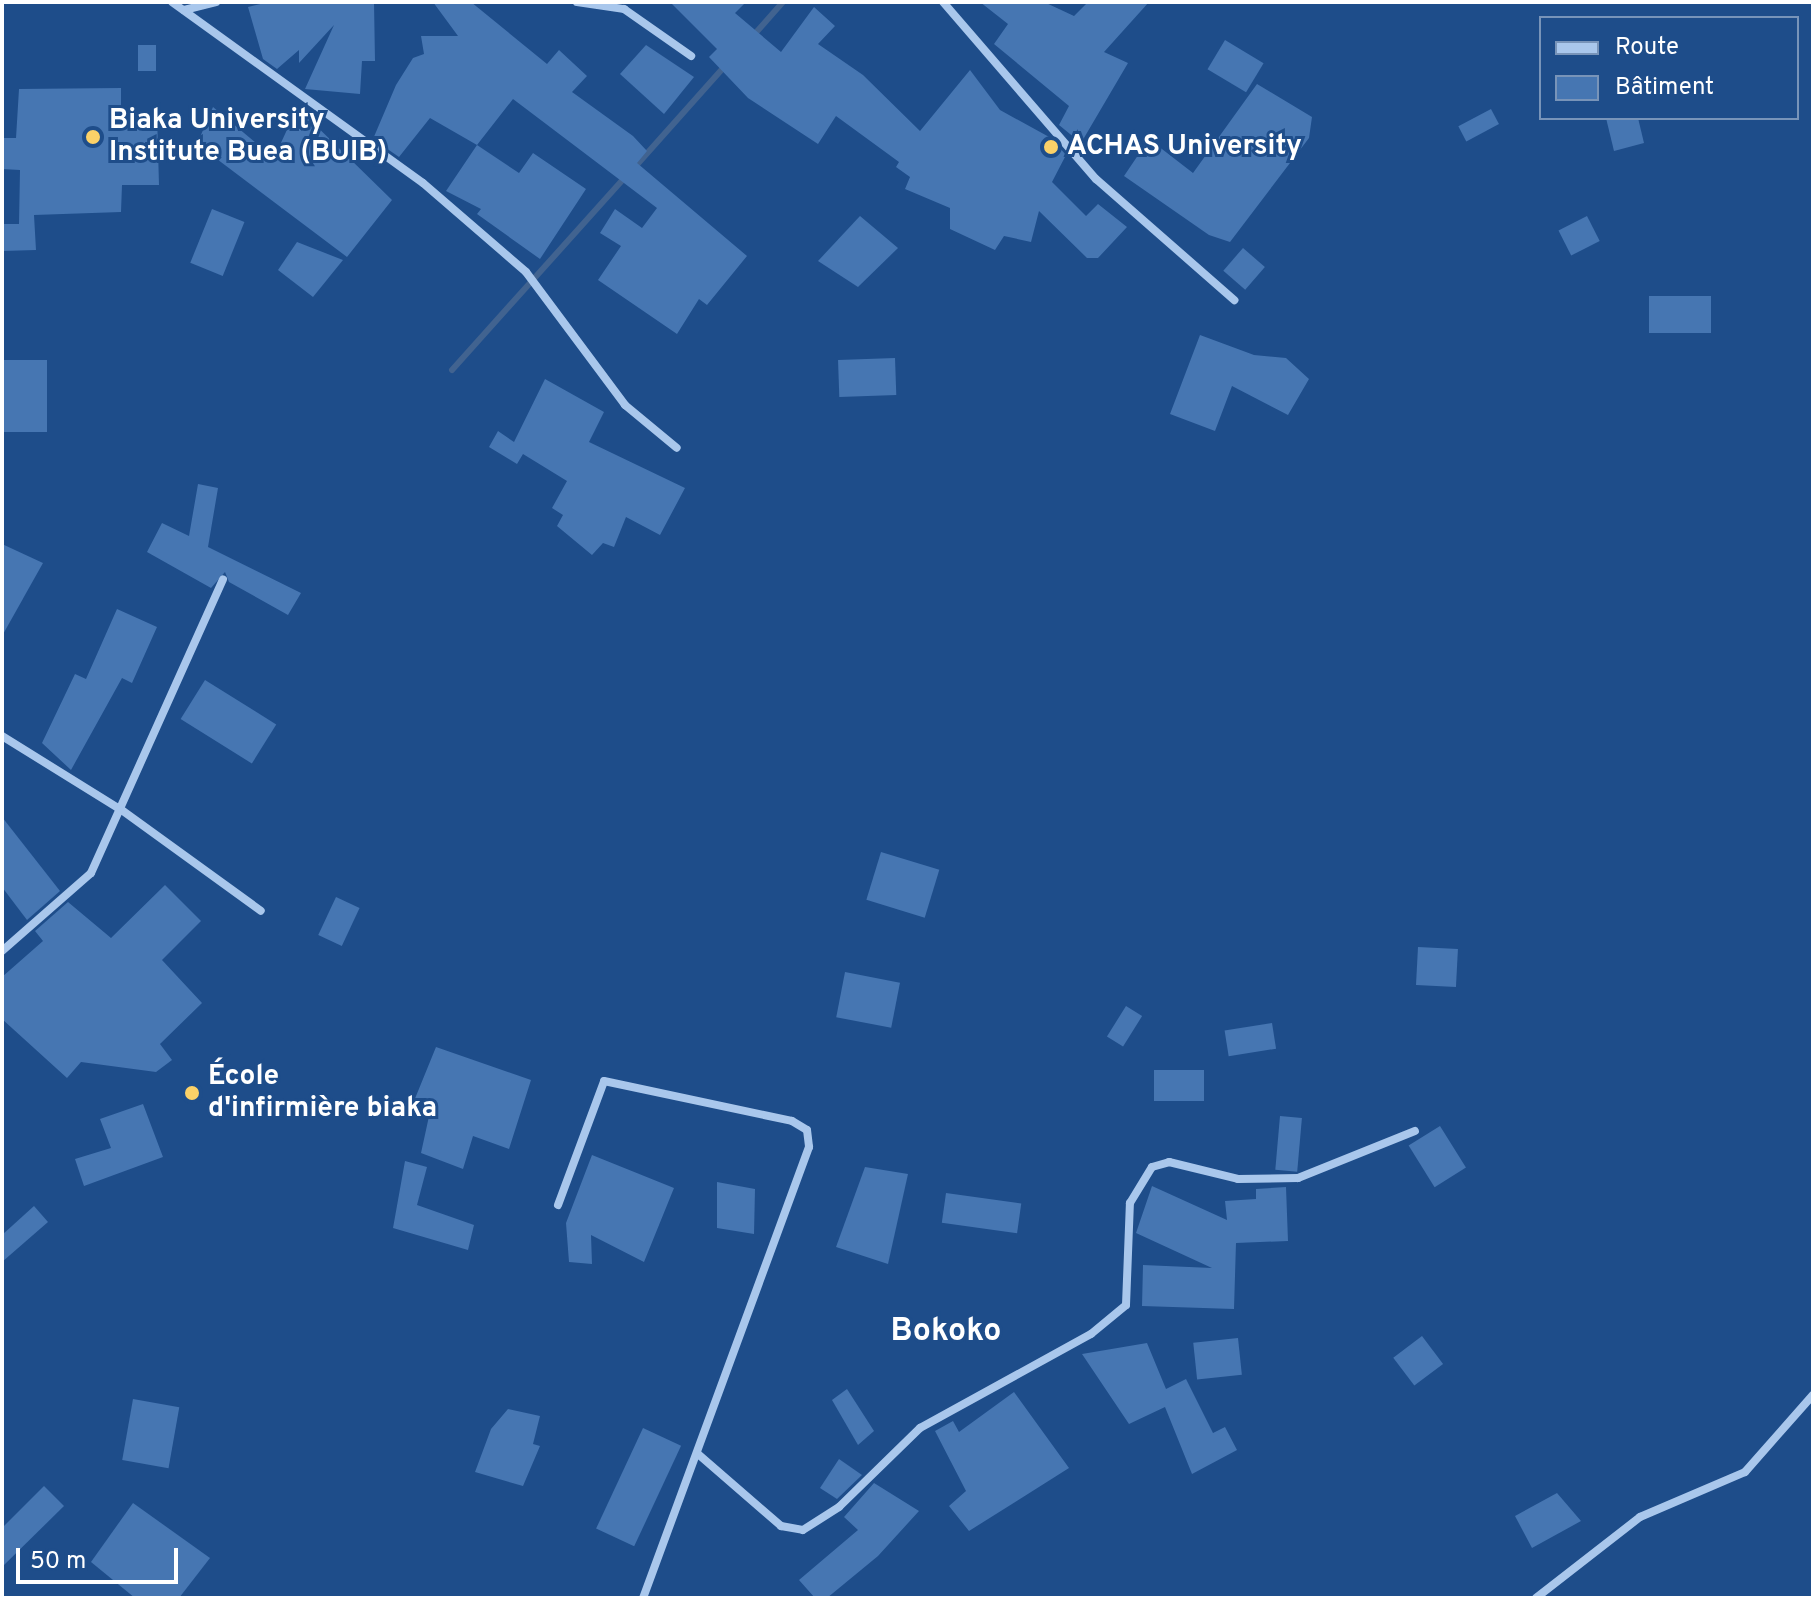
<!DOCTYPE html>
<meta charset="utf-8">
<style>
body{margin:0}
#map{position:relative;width:1815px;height:1600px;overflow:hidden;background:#1e4d8a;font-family:Overpass,sans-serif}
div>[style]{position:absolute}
.stream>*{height:6px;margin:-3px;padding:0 3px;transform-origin:3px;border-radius:3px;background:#416390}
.building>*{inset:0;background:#4676b2;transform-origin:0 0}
.street>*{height:8px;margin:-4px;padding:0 4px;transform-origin:4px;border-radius:4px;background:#a9c7ec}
.dots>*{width:22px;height:22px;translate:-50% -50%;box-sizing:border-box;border:4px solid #1e4d8a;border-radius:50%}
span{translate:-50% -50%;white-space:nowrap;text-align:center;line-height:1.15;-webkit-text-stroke:6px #1e4d8a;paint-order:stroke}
.poi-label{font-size:28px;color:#fff;font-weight:700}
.left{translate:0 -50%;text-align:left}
.quarter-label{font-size:32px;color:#fff;font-weight:700}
.frame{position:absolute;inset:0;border:4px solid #fff;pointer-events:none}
.legend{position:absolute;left:1539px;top:16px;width:260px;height:104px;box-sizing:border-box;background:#1e4d8a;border:2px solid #7894b9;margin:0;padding:10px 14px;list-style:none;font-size:24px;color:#fff}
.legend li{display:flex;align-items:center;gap:16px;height:40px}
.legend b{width:40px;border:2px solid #7894b9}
.scale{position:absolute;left:16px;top:1548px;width:162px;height:36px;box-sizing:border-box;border:4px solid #fff;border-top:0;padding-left:10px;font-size:24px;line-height:28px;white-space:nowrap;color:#fff;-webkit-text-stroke:6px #1e4d8a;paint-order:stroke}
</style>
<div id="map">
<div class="stream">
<i style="left:752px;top:37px;width:47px;rotate:-48.5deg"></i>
<i style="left:634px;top:168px;width:137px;rotate:-48.3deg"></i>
<i style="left:452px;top:370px;width:261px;rotate:-48.1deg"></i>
</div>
<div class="building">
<i style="clip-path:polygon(269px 2px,374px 2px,375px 61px,362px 61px,360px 94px,305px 89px,334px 25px,299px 63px,299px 50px,277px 69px,263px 59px,248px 7px)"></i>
<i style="clip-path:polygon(433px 2px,471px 2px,547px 64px,559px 50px,587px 76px,572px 92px,633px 136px,647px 151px,637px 163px,747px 256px,707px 305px,699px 299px,677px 334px,598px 280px,621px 246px,600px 233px,615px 209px,642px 228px,657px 208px,513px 99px,477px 145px,430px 118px,399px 157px,373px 139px,396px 85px,413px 58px,424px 54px,421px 36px,458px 36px)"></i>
<i style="clip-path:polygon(670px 2px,746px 2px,735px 13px,781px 52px,814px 7px,835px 26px,818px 44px,863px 75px,920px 131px,970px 70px,1000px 110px,1051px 138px,1066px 155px,1052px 182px,1086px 216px,1098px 204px,1127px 227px,1098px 258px,1087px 258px,1039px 211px,1031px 242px,1004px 236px,995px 250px,950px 229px,950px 208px,905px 189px,910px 177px,896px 167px,899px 162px,836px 116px,818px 144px,748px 98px,709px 57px,717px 49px)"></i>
<i style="clip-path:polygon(980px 2px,1044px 2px,1074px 16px,1088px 2px,1149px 2px,1104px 52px,1128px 63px,1081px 143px,1059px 125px,1069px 106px,994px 44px,1008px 24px)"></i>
<i style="left:1225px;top:40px;width:45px;height:34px;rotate:31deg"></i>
<i style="left:138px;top:45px;width:18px;height:26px"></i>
<i style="clip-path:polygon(646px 45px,694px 77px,664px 114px,620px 74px)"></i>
<i style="clip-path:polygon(1257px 84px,1312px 117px,1309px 138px,1230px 242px,1209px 235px,1124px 176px,1149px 139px,1193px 173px)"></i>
<i style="clip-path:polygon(121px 88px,121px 115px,157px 114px,159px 185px,122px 185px,121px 212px,34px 215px,36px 250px,2px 251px,2px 224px,19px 224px,20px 170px,2px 169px,2px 138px,16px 138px,19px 89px)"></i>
<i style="clip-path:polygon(213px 107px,274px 158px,291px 121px,302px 131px,301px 111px,392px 200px,347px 257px,197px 144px)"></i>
<i style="left:1491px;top:109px;width:17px;height:37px;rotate:62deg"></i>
<i style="clip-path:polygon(1606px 118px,1638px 118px,1644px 143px,1614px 151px)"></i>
<i style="clip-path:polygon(477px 145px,519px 173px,533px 153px,586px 189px,540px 259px,477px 214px,481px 209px,446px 191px)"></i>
<i style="left:212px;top:209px;width:35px;height:58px;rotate:22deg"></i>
<i style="clip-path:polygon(860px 216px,898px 248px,858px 287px,818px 261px)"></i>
<i style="left:1587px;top:216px;width:28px;height:32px;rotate:63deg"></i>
<i style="clip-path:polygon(297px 242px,343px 260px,313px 297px,278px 270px)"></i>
<i style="left:1243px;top:248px;width:29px;height:30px;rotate:41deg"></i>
<i style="left:1649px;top:296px;width:62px;height:37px"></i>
<i style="clip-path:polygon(1200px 335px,1254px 355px,1286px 358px,1309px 379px,1288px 415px,1232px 386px,1215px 431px,1170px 414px)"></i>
<i style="left:895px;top:358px;width:37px;height:57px;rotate:88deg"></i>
<i style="left:2px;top:360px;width:45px;height:72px"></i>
<i style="clip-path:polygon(545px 379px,604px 412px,589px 442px,685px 488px,660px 535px,626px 517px,614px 547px,603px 543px,592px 555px,557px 526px,563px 515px,552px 508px,567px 481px,523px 454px,517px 464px,489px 447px,498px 431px,514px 442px)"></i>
<i style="clip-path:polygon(198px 484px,218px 488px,208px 547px,301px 593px,288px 615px,229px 582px,225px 572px,211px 588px,147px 552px,162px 523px,189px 536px)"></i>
<i style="clip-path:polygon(2px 544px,43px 563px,2px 636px)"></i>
<i style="clip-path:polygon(117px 609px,157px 627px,132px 683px,122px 678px,71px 770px,42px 743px,75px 674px,86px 679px)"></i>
<i style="left:205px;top:680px;width:84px;height:46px;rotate:32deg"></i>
<i style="clip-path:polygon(2px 817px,60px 891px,27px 920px,2px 887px)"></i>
<i style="left:881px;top:852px;width:61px;height:50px;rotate:17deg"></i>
<i style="clip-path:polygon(165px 885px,201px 921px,162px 960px,202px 1003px,160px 1044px,172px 1060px,156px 1072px,81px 1062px,67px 1078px,2px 1019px,2px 977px,43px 941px,35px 931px,68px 902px,111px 938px)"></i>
<i style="left:336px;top:897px;width:26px;height:42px;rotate:25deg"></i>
<i style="left:1418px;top:947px;width:40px;height:38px;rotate:3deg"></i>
<i style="left:845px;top:972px;width:56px;height:46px;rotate:11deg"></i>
<i style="left:1126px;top:1006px;width:19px;height:36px;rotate:32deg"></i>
<i style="left:1272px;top:1023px;width:26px;height:48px;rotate:81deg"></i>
<i style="clip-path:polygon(436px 1047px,531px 1080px,509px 1149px,473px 1136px,463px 1169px,421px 1153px,431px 1107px,414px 1101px)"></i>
<i style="left:1154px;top:1070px;width:50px;height:31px"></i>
<i style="clip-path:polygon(143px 1104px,163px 1157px,84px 1186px,75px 1159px,111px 1148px,100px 1119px)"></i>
<i style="left:1280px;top:1116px;width:22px;height:54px;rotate:5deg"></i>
<i style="left:1440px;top:1126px;width:49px;height:37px;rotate:58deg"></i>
<i style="clip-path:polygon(592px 1155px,674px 1188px,644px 1262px,591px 1235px,592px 1264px,569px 1262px,566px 1223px)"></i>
<i style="clip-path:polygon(405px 1161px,427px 1167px,417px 1205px,474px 1225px,468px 1250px,393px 1228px)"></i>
<i style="clip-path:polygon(865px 1167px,908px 1174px,888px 1264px,836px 1247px)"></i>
<i style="clip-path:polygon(717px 1182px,755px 1189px,754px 1234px,717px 1228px)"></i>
<i style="clip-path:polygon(1152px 1186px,1227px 1220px,1225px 1201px,1256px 1199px,1256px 1189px,1286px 1187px,1288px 1241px,1236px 1243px,1234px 1309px,1142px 1306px,1143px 1265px,1212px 1268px,1136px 1233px)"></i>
<i style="left:946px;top:1193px;width:76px;height:30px;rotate:8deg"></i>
<i style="clip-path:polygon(34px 1206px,48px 1222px,2px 1262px,2px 1235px)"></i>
<i style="left:1422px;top:1336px;width:35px;height:36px;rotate:53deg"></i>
<i style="left:1238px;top:1338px;width:37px;height:45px;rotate:84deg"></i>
<i style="clip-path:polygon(1147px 1343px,1166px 1389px,1186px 1379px,1213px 1433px,1225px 1427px,1237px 1450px,1192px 1474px,1165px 1407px,1129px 1424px,1082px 1354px)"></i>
<i style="clip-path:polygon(847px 1389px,874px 1431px,858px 1445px,832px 1400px)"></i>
<i style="clip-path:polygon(1014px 1392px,1069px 1468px,969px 1531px,949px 1506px,966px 1491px,935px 1431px,953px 1421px,959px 1432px)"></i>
<i style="left:133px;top:1399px;width:47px;height:62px;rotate:10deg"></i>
<i style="clip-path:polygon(508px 1409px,540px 1416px,533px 1444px,540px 1446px,523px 1486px,475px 1472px,491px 1429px)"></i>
<i style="left:643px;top:1428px;width:42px;height:111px;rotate:25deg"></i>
<i style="clip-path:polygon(839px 1459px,862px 1475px,837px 1499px,820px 1488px)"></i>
<i style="clip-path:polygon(874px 1483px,919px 1511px,878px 1556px,827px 1598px,815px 1598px,799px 1580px,858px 1530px,844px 1517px)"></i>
<i style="clip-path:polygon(44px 1486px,64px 1506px,2px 1567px,2px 1528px)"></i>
<i style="clip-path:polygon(1557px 1493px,1581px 1521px,1532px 1548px,1515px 1516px)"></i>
<i style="clip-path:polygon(133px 1503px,210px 1558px,179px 1598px,135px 1598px,91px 1562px)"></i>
</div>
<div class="street">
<i style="left:172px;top:2px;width:309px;rotate:35.8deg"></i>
<i style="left:423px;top:183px;width:136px;rotate:40.8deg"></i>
<i style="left:526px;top:272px;width:166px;rotate:53.3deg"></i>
<i style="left:625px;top:405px;width:67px;rotate:39.6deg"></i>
<i style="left:577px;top:2px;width:48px;rotate:8.5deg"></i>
<i style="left:624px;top:9px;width:82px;rotate:35deg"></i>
<i style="left:943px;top:2px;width:234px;rotate:49.2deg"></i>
<i style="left:1096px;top:179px;width:184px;rotate:41.2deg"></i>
<i style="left:184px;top:10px;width:33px;rotate:-14deg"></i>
<i style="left:2px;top:736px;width:142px;rotate:31.8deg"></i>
<i style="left:123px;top:811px;width:170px;rotate:35.9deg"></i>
<i style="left:2px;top:951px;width:118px;rotate:-41.2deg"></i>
<i style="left:91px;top:873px;width:322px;rotate:-65.8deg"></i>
<i style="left:558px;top:1205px;width:132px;rotate:-69.6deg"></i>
<i style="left:604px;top:1081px;width:192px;rotate:12deg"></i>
<i style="left:792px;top:1121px;width:17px;rotate:31deg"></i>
<i style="left:807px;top:1130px;width:17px;rotate:83deg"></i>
<i style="left:809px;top:1147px;width:481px;rotate:110.2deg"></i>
<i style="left:698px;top:1454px;width:110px;rotate:40.9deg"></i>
<i style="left:781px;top:1526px;width:22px;rotate:10deg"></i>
<i style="left:803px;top:1530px;width:43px;rotate:-32.6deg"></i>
<i style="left:839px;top:1507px;width:113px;rotate:-44.3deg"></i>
<i style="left:920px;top:1428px;width:195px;rotate:-28.8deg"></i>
<i style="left:1091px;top:1334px;width:45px;rotate:-39.6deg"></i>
<i style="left:1126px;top:1305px;width:102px;rotate:-87.8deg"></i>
<i style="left:1130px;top:1203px;width:42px;rotate:-58.6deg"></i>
<i style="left:1152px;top:1167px;width:18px;rotate:-16deg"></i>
<i style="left:1169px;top:1162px;width:71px;rotate:13.8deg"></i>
<i style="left:1238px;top:1179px;width:60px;rotate:-1deg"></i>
<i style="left:1298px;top:1178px;width:126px;rotate:-21.9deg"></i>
<i style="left:1536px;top:1598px;width:132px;rotate:-37.9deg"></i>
<i style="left:1640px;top:1517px;width:114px;rotate:-23.2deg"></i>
<i style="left:1745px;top:1472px;width:103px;rotate:-48.6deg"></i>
</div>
<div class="dots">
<i style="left:93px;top:137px;background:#fbd168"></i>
<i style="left:1051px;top:147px;background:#fbd168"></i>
<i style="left:192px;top:1093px;background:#fbd168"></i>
</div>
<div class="poi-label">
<span class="left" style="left:109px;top:137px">Biaka University<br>Institute Buea (BUIB)</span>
<span class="left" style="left:1067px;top:147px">ACHAS University</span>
<span class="left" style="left:208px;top:1093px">École<br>d'infirmière biaka</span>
</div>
<div class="quarter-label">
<span style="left:946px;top:1332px">Bokoko</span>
</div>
<div class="frame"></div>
<ul class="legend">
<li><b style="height:10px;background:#a9c7ec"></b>Route</li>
<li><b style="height:22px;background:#4676b2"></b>Bâtiment</li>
</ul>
<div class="scale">50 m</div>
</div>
